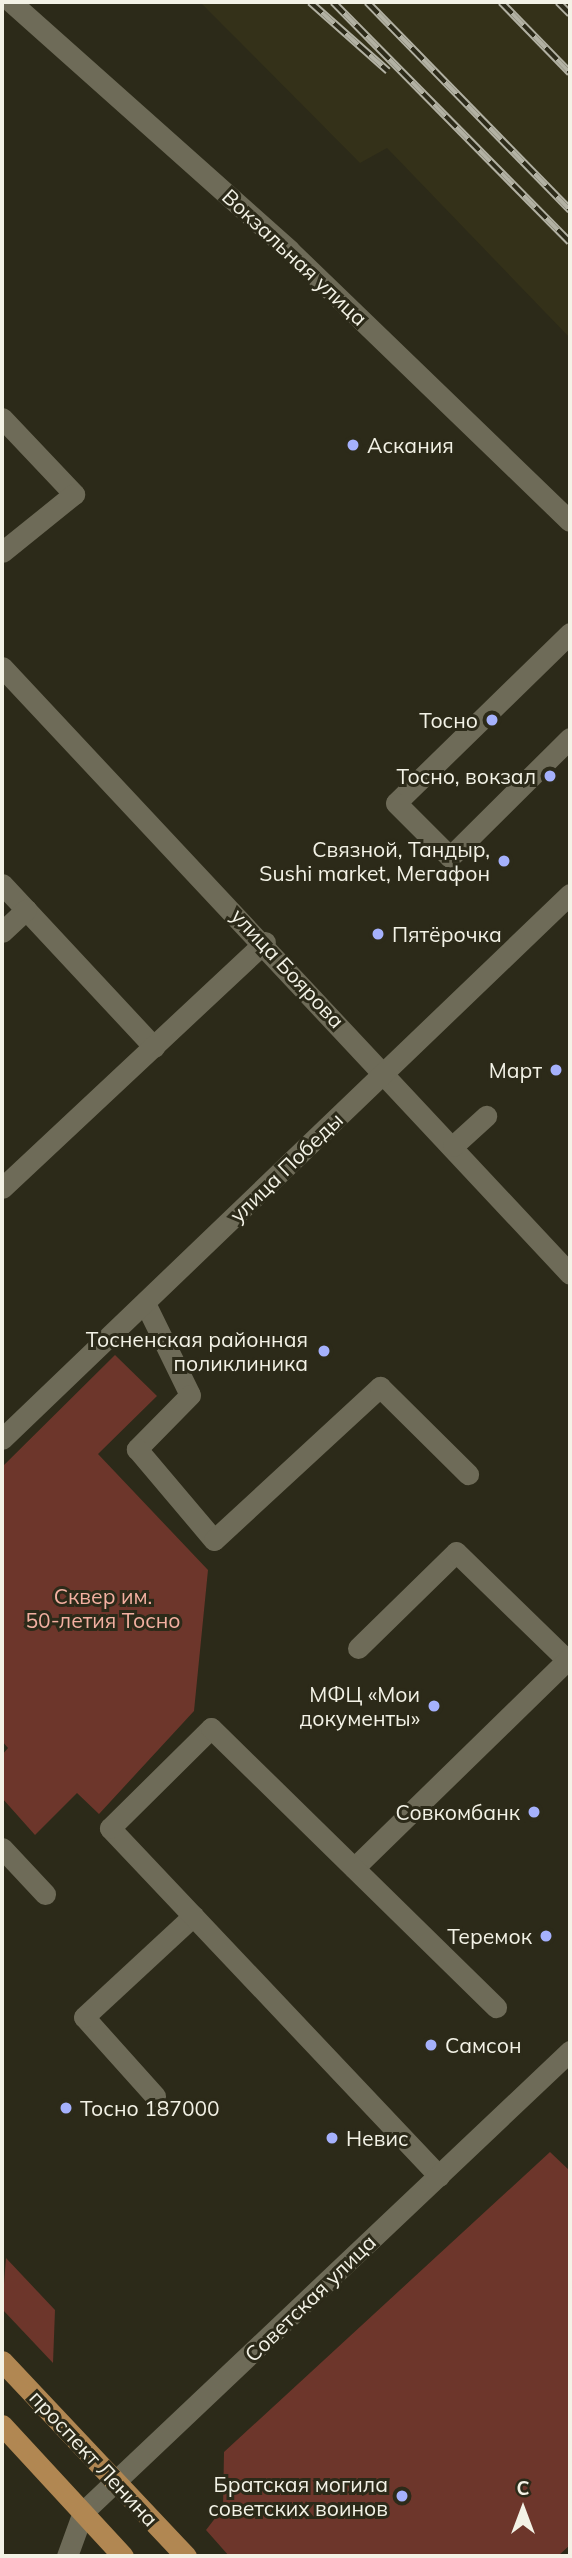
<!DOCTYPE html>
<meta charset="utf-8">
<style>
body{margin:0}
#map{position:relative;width:572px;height:2558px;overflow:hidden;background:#2c2a19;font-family:Mulish,sans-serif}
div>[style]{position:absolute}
.built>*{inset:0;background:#343119}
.green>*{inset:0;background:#6d362b}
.minor>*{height:21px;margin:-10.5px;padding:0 10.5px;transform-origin:10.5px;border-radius:10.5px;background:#6e6b58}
.major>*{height:21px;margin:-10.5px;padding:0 10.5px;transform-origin:10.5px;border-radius:10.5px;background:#b18752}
.rail>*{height:8px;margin-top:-4px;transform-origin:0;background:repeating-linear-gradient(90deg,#2c2a19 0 16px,#b2b1a3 0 32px);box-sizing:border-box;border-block:2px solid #b2b1a3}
.dots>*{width:19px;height:19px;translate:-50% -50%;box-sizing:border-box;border:4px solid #2c2a19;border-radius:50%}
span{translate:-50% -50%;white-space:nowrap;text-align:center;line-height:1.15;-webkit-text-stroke:6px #2c2a19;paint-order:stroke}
.street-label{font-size:21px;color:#f3f2e6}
.poi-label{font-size:21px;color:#f3f2e6}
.left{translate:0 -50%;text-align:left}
.right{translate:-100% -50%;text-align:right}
.park-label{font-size:21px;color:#f3b0a1}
.frame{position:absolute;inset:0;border:4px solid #f3f2e6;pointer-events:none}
.north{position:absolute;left:488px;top:2474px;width:70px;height:70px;-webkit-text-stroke:5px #2c2a19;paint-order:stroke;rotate:0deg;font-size:19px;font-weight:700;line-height:28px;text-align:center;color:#f3f2e6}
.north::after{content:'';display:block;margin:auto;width:24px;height:32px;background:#f3f2e6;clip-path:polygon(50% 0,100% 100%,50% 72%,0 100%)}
</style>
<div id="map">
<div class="built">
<i style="clip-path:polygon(200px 2px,570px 2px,570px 338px,387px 148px,360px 163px)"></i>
</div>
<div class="green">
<i style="clip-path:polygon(115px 1355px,157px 1396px,98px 1454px,208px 1570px,194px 1711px,99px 1814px,77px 1793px,35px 1835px,2px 1798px,2px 1755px,8px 1748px,2px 1741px,2px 1467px)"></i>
<i style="clip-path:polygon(550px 2152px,570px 2171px,570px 2545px,558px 2556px,229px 2556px,206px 2530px,223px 2508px,224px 2452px)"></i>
<i style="clip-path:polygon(6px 2258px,55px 2310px,53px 2363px,2px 2309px)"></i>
</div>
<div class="minor">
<i style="left:11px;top:2px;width:373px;rotate:41.7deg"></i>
<i style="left:289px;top:250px;width:390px;rotate:44deg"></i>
<i style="left:2px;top:418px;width:105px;rotate:46.5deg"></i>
<i style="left:74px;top:494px;width:92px;rotate:141.1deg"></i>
<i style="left:570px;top:633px;width:243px;rotate:135.7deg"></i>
<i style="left:396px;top:803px;width:76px;rotate:45deg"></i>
<i style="left:450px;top:857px;width:169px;rotate:-44.8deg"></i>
<i style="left:2px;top:667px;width:831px;rotate:46.9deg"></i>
<i style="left:2px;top:884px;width:223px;rotate:47deg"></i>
<i style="left:2px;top:932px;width:33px;rotate:-43deg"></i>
<i style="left:453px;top:1146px;width:45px;rotate:-42.3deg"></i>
<i style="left:2px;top:1188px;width:360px;rotate:-43.1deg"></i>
<i style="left:145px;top:1303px;width:102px;rotate:63.9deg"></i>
<i style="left:190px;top:1395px;width:76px;rotate:134.5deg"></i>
<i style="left:137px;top:1449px;width:119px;rotate:49.8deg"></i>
<i style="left:214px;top:1540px;width:226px;rotate:-42.7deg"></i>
<i style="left:380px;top:1387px;width:124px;rotate:44.7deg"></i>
<i style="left:2px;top:1439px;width:787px;rotate:-43.82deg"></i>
<i style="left:358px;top:1648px;width:137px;rotate:-44.4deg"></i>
<i style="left:456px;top:1552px;width:155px;rotate:44.2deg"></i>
<i style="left:2px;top:1848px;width:63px;rotate:46.9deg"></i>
<i style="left:354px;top:1868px;width:302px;rotate:-44.3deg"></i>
<i style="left:155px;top:2096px;width:106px;rotate:-131.9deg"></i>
<i style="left:84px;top:2017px;width:149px;rotate:-42.8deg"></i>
<i style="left:439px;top:2176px;width:479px;rotate:-133.4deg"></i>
<i style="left:110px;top:1828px;width:142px;rotate:-44.7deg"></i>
<i style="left:211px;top:1728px;width:399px;rotate:44.4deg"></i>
<i style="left:67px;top:2556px;width:47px;rotate:-70deg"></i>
<i style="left:83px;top:2512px;width:671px;rotate:-43.43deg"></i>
</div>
<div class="major">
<i style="left:2px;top:2361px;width:268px;rotate:46.7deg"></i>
<i style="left:2px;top:2425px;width:178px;rotate:47.3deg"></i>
</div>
<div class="rail">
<i style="left:310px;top:2px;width:104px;rotate:41.5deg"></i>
<i style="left:333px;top:2px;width:337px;rotate:45.4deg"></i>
<i style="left:367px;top:2px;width:291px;rotate:45.7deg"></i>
<i style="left:501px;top:2px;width:99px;rotate:45.8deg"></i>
<i style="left:558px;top:2px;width:17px;rotate:45deg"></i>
</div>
<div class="dots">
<i style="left:353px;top:445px;background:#a5b1fc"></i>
<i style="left:492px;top:720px;background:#a5b1fc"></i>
<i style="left:550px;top:776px;background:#a5b1fc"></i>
<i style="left:504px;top:861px;background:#a5b1fc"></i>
<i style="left:378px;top:934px;background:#a5b1fc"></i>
<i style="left:556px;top:1070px;background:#a5b1fc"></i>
<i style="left:324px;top:1351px;background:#a5b1fc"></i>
<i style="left:434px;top:1706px;background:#a5b1fc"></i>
<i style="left:534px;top:1812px;background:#a5b1fc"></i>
<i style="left:546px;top:1936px;background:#a5b1fc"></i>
<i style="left:431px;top:2045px;background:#a5b1fc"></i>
<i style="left:66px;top:2108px;background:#a5b1fc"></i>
<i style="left:332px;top:2138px;background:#a5b1fc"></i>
<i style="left:402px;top:2496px;background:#a5b1fc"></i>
</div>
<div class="street-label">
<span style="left:295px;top:257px;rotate:43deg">Вокзальная улица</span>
<span style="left:288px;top:968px;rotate:47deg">улица Боярова</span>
<span style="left:286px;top:1167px;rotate:-44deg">улица Победы</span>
<span style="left:310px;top:2298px;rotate:-44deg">Советская улица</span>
<span style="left:94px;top:2458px;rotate:47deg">проспект Ленина</span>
</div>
<div class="poi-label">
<span class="left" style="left:367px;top:445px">Аскания</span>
<span class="right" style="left:478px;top:720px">Тосно</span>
<span class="right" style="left:536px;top:776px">Тосно, вокзал</span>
<span class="right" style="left:490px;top:861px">Связной, Тандыр,<br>Sushi market, Мегафон</span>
<span class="left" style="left:392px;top:934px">Пятёрочка</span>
<span class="right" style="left:542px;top:1070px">Март</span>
<span class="right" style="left:308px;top:1351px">Тосненская районная<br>поликлиника</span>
<span class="right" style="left:420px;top:1706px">МФЦ «Мои<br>документы»</span>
<span class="right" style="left:520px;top:1812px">Совкомбанк</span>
<span class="right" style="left:532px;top:1936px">Теремок</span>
<span class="left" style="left:445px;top:2045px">Самсон</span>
<span class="left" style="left:80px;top:2108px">Тосно 187000</span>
<span class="left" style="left:346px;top:2138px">Невис</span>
<span class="right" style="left:388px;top:2496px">Братская могила<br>советских воинов</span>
</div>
<div class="park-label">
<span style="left:103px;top:1608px">Сквер им.<br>50-летия Тосно</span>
</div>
<div class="frame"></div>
<div class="north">С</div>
</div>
